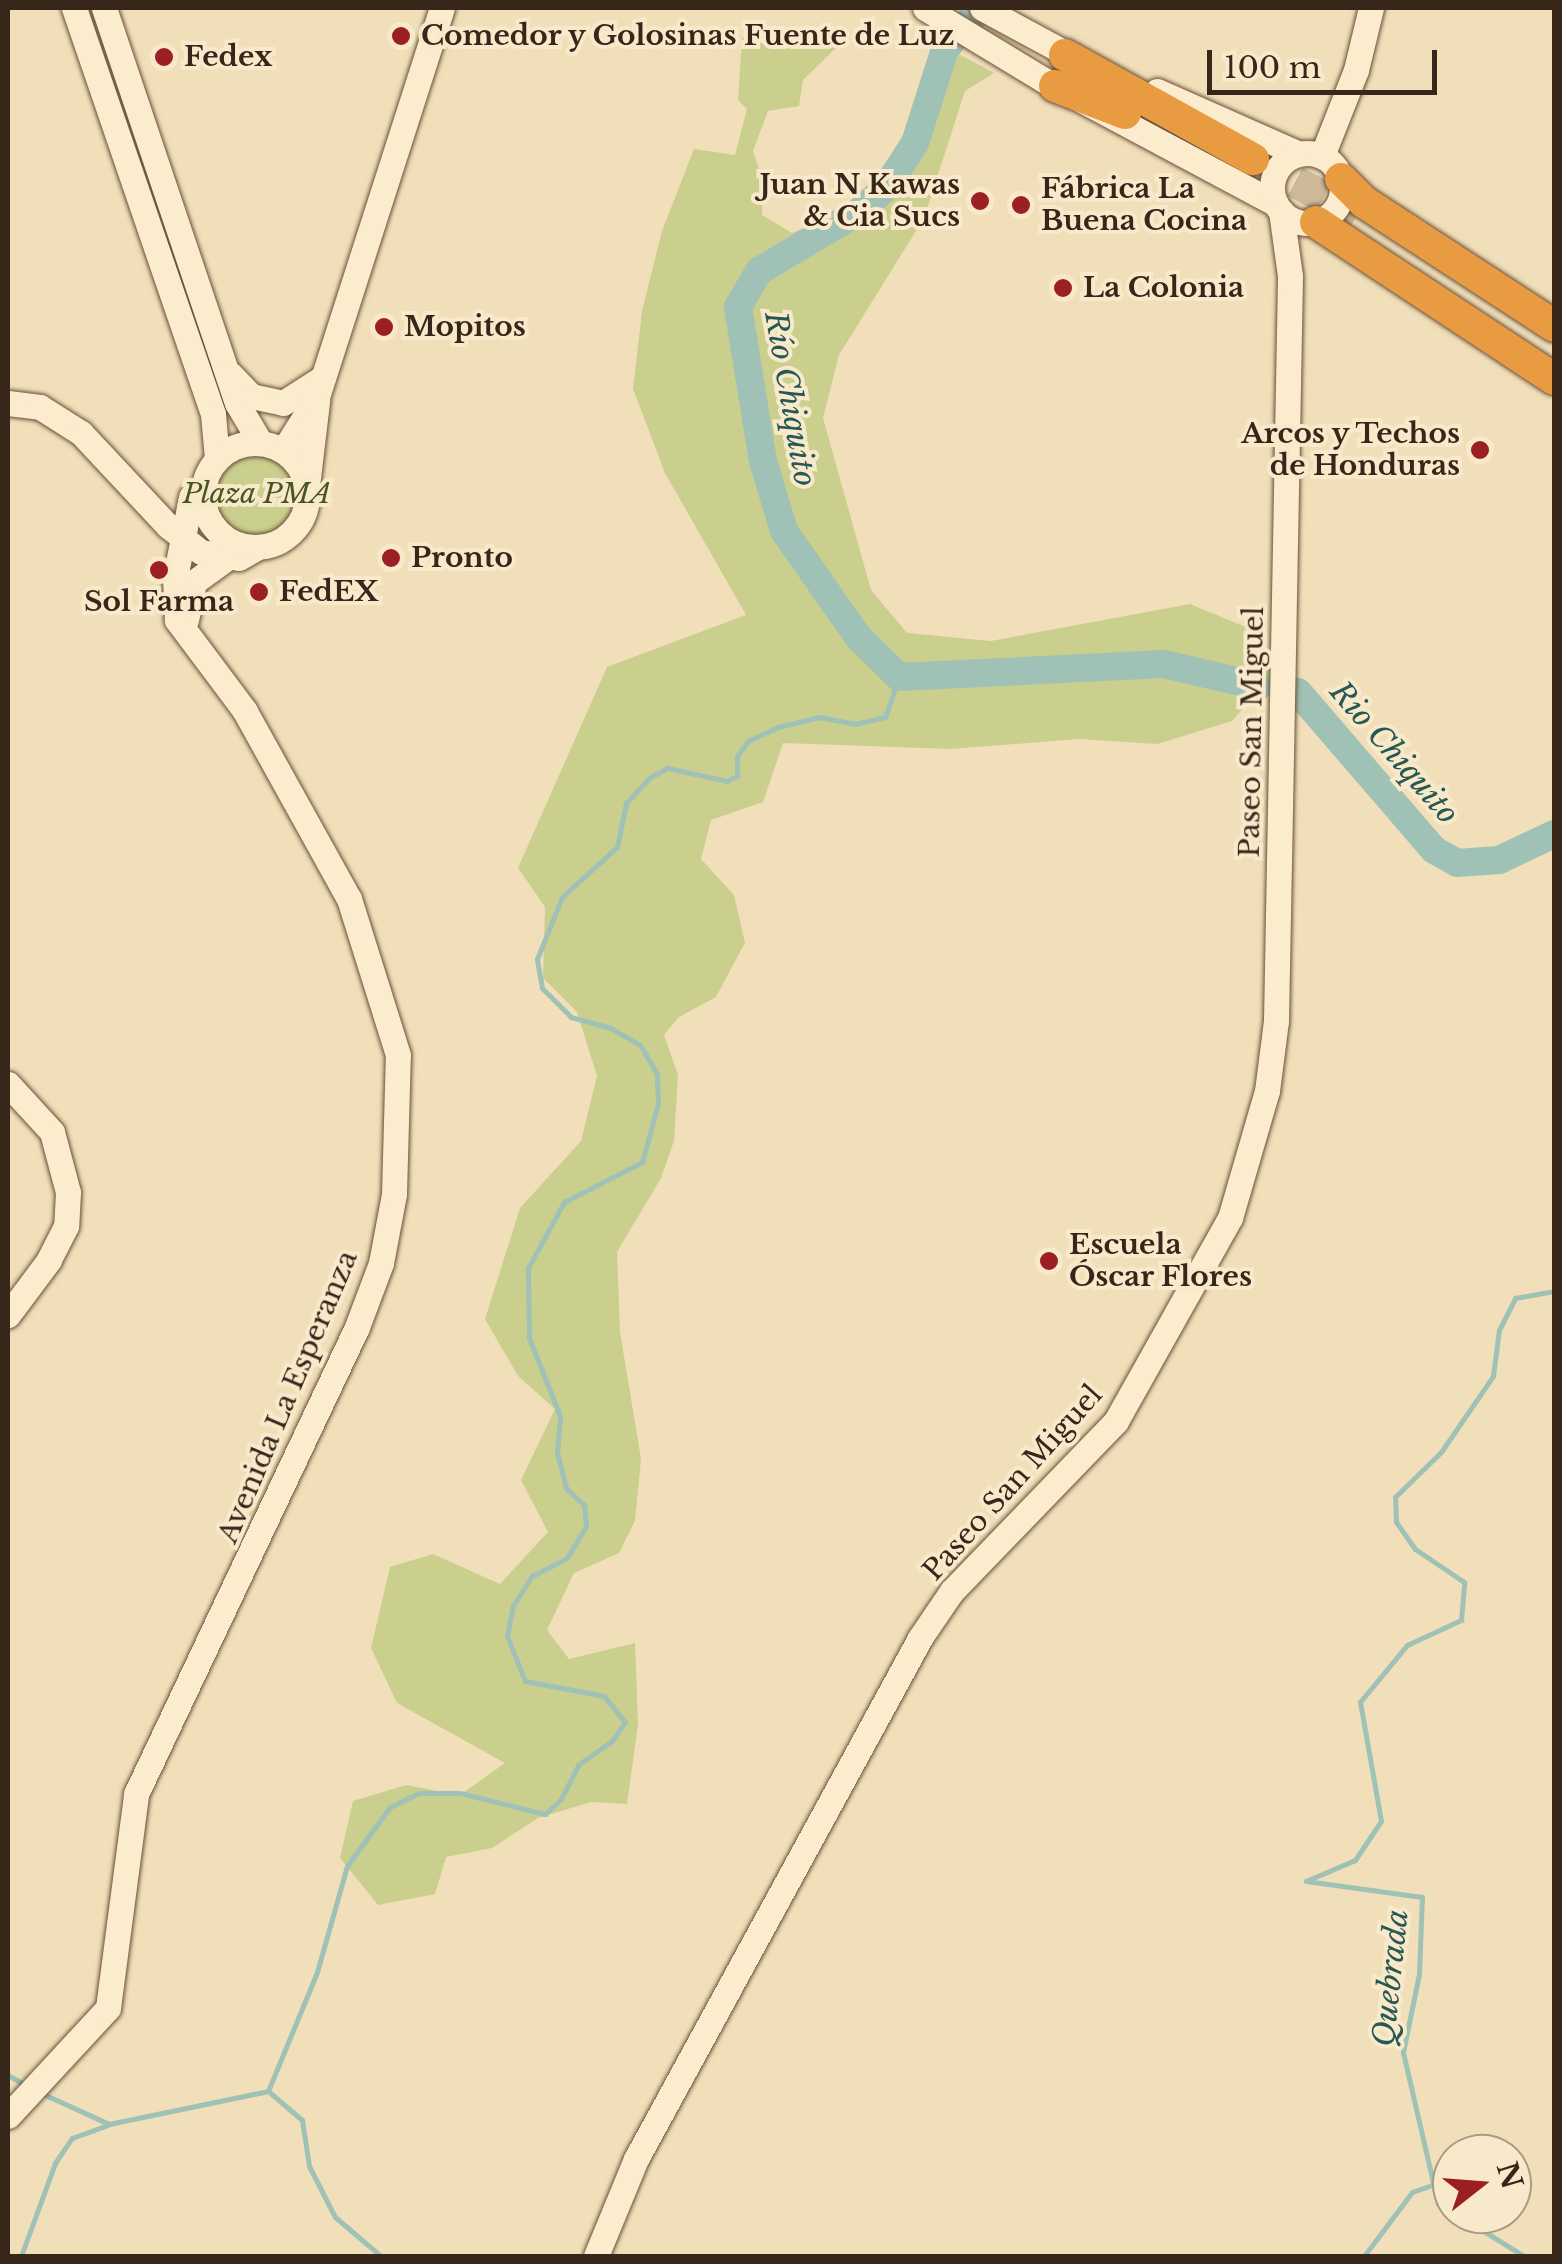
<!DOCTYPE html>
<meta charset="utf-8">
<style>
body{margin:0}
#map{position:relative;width:1562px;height:2264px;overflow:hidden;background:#f1dfba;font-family:"Libre Baskerville",serif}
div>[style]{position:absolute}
.green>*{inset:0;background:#cacf8e}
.round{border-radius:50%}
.stream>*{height:5px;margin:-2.5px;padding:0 2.5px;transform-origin:2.5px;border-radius:2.5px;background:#9fc1b6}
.river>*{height:28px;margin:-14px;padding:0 14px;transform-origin:14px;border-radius:14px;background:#9fc1b6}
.highway-tunnel>*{height:32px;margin-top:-16px;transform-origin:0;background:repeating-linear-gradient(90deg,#ccba9a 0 32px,transparent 0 48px)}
.roads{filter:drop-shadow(0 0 2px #6a4f37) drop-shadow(0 0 2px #6a4f37)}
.secondary>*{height:25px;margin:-12.5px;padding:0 12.5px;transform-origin:12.5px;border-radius:12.5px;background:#fbecce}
.secondary>.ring{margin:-12.5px;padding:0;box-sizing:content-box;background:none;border:25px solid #fbecce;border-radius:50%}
.highway>*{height:32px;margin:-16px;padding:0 16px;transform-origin:16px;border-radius:16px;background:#e99b42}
.dots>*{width:28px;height:28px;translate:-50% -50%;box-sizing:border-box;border:5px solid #f8e9ca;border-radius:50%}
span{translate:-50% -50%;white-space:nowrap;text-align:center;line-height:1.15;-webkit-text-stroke:8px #f8e9ca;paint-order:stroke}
.poi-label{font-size:28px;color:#37271a;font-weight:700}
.left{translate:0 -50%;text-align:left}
.right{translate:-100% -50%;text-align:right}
.park-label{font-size:28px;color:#49551f;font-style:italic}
.street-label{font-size:28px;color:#37271a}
.water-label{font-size:30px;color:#275853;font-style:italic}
.frame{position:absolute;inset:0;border:10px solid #37271a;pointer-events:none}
.north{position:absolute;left:1432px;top:2134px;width:100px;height:100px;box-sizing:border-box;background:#f8e9ca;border:2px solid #ab9b84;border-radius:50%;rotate:73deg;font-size:28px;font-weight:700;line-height:40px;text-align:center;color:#37271a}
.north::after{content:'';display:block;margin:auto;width:35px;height:45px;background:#9c1f24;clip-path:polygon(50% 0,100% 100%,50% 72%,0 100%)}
.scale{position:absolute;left:1207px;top:50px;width:230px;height:45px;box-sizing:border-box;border:5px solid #37271a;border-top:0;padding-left:12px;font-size:30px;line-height:35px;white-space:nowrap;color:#37271a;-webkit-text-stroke:8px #f8e9ca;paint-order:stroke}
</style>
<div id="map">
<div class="green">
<i style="clip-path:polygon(742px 38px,846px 38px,803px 80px,799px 106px,768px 111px,753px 151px,763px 180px,762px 215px,792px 233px,839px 214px,894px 159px,930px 73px,957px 53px,994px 73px,965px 91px,924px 218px,839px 355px,823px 418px,871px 590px,907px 633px,991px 641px,1190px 604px,1253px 630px,1274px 673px,1232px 721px,1157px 744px,1079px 739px,951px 749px,783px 743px,763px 802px,711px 820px,701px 859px,734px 895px,745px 943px,716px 997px,679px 1017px,664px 1035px,678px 1075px,674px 1141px,661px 1178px,617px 1252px,620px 1332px,641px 1459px,635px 1521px,619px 1553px,574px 1573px,547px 1630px,569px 1659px,635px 1643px,638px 1725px,627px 1804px,591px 1802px,538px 1818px,492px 1848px,446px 1857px,435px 1894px,378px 1905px,340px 1858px,353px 1801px,406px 1785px,460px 1795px,505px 1763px,397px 1703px,371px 1648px,390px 1567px,433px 1554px,500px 1584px,548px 1532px,521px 1480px,555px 1409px,518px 1376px,485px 1319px,520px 1208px,581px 1141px,597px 1076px,577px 1012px,543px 978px,545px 907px,518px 868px,607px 667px,746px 615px,665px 473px,633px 389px,642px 311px,662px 231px,694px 149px,735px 155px,747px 109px,738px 100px)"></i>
<i class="round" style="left:214px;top:451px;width:86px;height:86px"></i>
</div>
<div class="stream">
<i style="left:8px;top:2075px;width:22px;rotate:30deg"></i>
<i style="left:268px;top:2091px;width:45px;rotate:40.5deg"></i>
<i style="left:302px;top:2120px;width:47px;rotate:81.3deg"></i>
<i style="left:309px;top:2166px;width:57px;rotate:63deg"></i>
<i style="left:335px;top:2217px;width:60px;rotate:40.3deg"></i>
<i style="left:41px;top:2093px;width:75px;rotate:24.5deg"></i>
<i style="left:109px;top:2124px;width:162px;rotate:-11.7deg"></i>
<i style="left:268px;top:2091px;width:129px;rotate:-67.6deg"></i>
<i style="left:317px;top:1972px;width:110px;rotate:-74.2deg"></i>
<i style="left:347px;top:1866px;width:73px;rotate:-53.9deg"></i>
<i style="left:390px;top:1807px;width:32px;rotate:-26deg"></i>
<i style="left:419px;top:1793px;width:41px"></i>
<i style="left:460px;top:1793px;width:88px;rotate:13.9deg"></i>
<i style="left:545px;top:1814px;width:22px;rotate:-43deg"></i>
<i style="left:561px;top:1799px;width:39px;rotate:-63deg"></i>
<i style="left:579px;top:1764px;width:39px;rotate:-35deg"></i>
<i style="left:611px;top:1742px;width:24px;rotate:-55deg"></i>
<i style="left:625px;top:1722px;width:33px;rotate:-129deg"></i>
<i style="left:604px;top:1696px;width:80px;rotate:-169.2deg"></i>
<i style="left:525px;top:1681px;width:48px;rotate:-111.8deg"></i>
<i style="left:507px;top:1636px;width:31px;rotate:-79deg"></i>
<i style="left:513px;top:1606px;width:36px;rotate:-58deg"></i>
<i style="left:532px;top:1576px;width:39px;rotate:-27deg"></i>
<i style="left:567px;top:1558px;width:37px;rotate:-59deg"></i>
<i style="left:586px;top:1526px;width:21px;rotate:-95deg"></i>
<i style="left:584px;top:1505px;width:25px;rotate:-137deg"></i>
<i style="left:566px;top:1488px;width:37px;rotate:-104deg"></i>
<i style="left:557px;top:1452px;width:36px;rotate:-85deg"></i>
<i style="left:560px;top:1416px;width:84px;rotate:-111.7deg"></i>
<i style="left:529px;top:1338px;width:70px;rotate:-90.8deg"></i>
<i style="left:528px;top:1268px;width:75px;rotate:-61.4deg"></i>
<i style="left:564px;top:1202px;width:88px;rotate:-27.1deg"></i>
<i style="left:642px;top:1162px;width:60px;rotate:-74.6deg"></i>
<i style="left:658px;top:1104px;width:30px;rotate:-92deg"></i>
<i style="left:657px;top:1074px;width:34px;rotate:-120deg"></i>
<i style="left:640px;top:1045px;width:34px;rotate:-150deg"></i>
<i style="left:611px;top:1028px;width:41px;rotate:-164.6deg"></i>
<i style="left:571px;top:1017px;width:41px;rotate:-135deg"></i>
<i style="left:542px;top:988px;width:29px;rotate:-100deg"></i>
<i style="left:537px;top:959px;width:67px;rotate:-68deg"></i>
<i style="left:562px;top:897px;width:74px;rotate:-42.3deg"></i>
<i style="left:617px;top:847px;width:45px;rotate:-78.4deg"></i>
<i style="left:626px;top:803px;width:34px;rotate:-47deg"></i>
<i style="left:649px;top:778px;width:21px;rotate:-29deg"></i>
<i style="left:667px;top:768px;width:61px;rotate:12.2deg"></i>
<i style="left:727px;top:781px;width:11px;rotate:-27deg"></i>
<i style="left:737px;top:776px;width:20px;rotate:-90deg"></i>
<i style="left:737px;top:756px;width:19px;rotate:-54deg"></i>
<i style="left:748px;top:741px;width:33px;rotate:-25deg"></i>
<i style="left:778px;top:727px;width:43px;rotate:-13.4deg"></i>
<i style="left:820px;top:717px;width:36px;rotate:11deg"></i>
<i style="left:855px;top:724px;width:31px;rotate:-13deg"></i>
<i style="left:885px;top:717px;width:42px;rotate:-70.7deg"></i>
<i style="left:1452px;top:2212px;width:16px;rotate:-150deg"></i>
<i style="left:1438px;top:2204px;width:156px;rotate:-103deg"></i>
<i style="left:1403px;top:2052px;width:80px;rotate:-78.4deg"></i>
<i style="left:1419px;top:1974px;width:77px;rotate:-87.8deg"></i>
<i style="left:1422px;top:1897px;width:117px;rotate:-172.1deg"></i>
<i style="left:1306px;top:1881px;width:53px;rotate:-23.2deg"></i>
<i style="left:1355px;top:1860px;width:47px;rotate:-56.3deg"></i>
<i style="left:1381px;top:1821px;width:121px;rotate:-100deg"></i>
<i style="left:1360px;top:1702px;width:74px;rotate:-50.5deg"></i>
<i style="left:1407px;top:1645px;width:60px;rotate:-24.8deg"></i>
<i style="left:1461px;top:1620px;width:38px;rotate:-85deg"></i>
<i style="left:1464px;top:1582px;width:59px;rotate:-146deg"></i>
<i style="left:1415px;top:1549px;width:33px;rotate:-125deg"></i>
<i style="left:1396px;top:1522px;width:25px;rotate:-92deg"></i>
<i style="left:1395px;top:1497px;width:64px;rotate:-44.4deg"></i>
<i style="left:1441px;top:1452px;width:92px;rotate:-55.6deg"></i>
<i style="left:1493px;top:1376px;width:46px;rotate:-82.6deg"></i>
<i style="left:1499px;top:1330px;width:36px;rotate:-63deg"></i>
<i style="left:1515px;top:1298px;width:40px;rotate:-10deg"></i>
<i style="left:1456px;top:2214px;width:80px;rotate:31.7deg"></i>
<i style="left:21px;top:2256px;width:99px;rotate:-69.9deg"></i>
<i style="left:55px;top:2163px;width:30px;rotate:-56deg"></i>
<i style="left:72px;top:2138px;width:37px;rotate:-20deg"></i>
<i style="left:1364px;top:2256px;width:80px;rotate:-53.1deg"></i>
<i style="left:1412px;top:2192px;width:21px;rotate:-19deg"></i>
</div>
<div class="river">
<i style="left:981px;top:8px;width:55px;rotate:131.3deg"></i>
<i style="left:945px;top:49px;width:99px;rotate:107.7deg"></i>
<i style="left:915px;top:143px;width:51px;rotate:123.1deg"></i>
<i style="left:887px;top:186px;width:37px;rotate:137deg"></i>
<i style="left:860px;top:211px;width:117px;rotate:149.3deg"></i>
<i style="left:759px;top:271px;width:42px;rotate:120.3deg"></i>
<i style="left:738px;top:307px;width:156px;rotate:80.8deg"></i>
<i style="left:763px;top:461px;width:73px;rotate:73.3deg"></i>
<i style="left:784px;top:531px;width:131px;rotate:55deg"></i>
<i style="left:859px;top:638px;width:56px;rotate:44.3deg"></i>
<i style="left:899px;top:677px;width:265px;rotate:-2.8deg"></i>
<i style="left:1164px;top:664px;width:97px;rotate:13.2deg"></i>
<i style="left:1298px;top:692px;width:208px;rotate:49.3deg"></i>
<i style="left:1434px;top:850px;width:26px;rotate:29deg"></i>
<i style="left:1457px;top:863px;width:42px;rotate:-4.1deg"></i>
<i style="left:1499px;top:860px;width:61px;rotate:-25.3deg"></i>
</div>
<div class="highway-tunnel">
<i style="left:1253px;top:159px;width:118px;rotate:28.3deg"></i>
</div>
<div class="roads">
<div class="secondary">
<i style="left:74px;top:8px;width:429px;rotate:71.1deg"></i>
<i style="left:213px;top:414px;width:45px;rotate:84.9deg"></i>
<i style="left:104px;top:8px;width:417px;rotate:71.4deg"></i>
<i style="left:237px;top:403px;width:45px;rotate:59.5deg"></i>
<i style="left:925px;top:8px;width:139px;rotate:31.2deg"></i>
<i style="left:1044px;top:80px;width:263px;rotate:28.1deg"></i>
<i style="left:982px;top:8px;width:109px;rotate:28.4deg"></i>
<i style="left:1157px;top:91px;width:155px;rotate:23.9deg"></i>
<i class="ring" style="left:1272px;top:153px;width:45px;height:45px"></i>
<i style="left:1322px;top:156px;width:92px;rotate:-68.4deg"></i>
<i style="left:1356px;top:70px;width:64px;rotate:-76.4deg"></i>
<i style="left:230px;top:374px;width:30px;rotate:46deg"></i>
<i style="left:251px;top:396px;width:33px;rotate:12deg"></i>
<i style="left:283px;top:403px;width:46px;rotate:-32.7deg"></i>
<i style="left:8px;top:403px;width:32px;rotate:7deg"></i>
<i style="left:40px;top:407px;width:49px;rotate:32.4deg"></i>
<i style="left:81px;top:433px;width:127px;rotate:46.9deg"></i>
<i style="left:168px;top:526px;width:42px;rotate:38.2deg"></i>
<i style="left:201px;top:552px;width:38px;rotate:9deg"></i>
<i style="left:239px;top:558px;width:20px;rotate:-30deg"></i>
<i class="ring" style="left:203px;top:443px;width:79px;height:79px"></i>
<i style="left:283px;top:451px;width:64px;rotate:-57.8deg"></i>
<i style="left:317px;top:397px;width:409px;rotate:-72.2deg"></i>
<i style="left:307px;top:486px;width:85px;rotate:-83.2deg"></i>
<i style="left:186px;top:620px;width:39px;rotate:-78deg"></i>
<i style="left:194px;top:582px;width:41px;rotate:-36deg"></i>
<i style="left:8px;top:1084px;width:65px;rotate:47.5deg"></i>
<i style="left:52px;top:1132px;width:62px;rotate:75.1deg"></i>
<i style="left:68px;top:1192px;width:34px;rotate:93deg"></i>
<i style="left:66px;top:1226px;width:38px;rotate:117deg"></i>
<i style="left:49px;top:1260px;width:69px;rotate:126.7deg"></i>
<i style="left:8px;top:2116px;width:147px;rotate:-47.2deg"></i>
<i style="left:108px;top:2008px;width:216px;rotate:-82.5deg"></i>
<i style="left:136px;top:1794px;width:517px;rotate:-64.67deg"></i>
<i style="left:357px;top:1327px;width:68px;rotate:-69.4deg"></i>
<i style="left:381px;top:1263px;width:70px;rotate:-79.3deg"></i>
<i style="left:394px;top:1194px;width:139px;rotate:-88.4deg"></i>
<i style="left:398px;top:1055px;width:164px;rotate:-107.4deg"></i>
<i style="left:349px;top:899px;width:215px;rotate:-119deg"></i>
<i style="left:245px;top:711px;width:114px;rotate:-126.8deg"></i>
<i style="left:177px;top:620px;width:42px;rotate:-92.7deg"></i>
<i style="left:175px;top:578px;width:83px;rotate:-78.8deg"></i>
<i style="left:596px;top:2256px;width:105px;rotate:-67.6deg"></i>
<i style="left:636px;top:2159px;width:593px;rotate:-61.4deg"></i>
<i style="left:920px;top:1638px;width:57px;rotate:-55.8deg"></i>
<i style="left:952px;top:1591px;width:236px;rotate:-46deg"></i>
<i style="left:1116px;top:1421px;width:233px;rotate:-60.7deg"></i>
<i style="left:1230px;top:1218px;width:132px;rotate:-73.8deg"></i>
<i style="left:1267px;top:1091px;width:71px;rotate:-82.7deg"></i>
<i style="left:1276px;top:1021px;width:745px;rotate:-88.92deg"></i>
<i style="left:1290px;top:276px;width:66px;rotate:-97.9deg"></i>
</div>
<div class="highway">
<i style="left:1065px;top:55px;width:215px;rotate:29deg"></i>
<i style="left:1055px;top:86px;width:75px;rotate:21.1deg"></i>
<i style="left:1341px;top:179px;width:33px;rotate:45deg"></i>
<i style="left:1364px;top:202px;width:227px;rotate:33.1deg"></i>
<i style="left:1316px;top:222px;width:285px;rotate:33.4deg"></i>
</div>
</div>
<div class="dots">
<i style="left:401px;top:36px;background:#9c1f24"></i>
<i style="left:164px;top:57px;background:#9c1f24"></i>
<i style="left:980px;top:201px;background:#9c1f24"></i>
<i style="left:1021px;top:205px;background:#9c1f24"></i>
<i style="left:1063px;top:288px;background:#9c1f24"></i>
<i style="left:384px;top:327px;background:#9c1f24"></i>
<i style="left:1480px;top:450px;background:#9c1f24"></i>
<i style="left:391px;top:558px;background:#9c1f24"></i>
<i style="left:159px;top:570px;background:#9c1f24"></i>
<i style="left:259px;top:592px;background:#9c1f24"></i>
<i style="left:1049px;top:1261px;background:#9c1f24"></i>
</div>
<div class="poi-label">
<span class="left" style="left:421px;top:36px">Comedor y Golosinas Fuente de Luz</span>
<span class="left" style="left:184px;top:57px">Fedex</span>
<span class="right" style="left:960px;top:201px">Juan N Kawas<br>&amp; Cia Sucs</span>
<span class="left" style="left:1041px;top:205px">Fábrica La<br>Buena Cocina</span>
<span class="left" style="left:1083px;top:288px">La Colonia</span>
<span class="left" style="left:404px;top:327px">Mopitos</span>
<span class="right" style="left:1460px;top:450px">Arcos y Techos<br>de Honduras</span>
<span class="left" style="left:411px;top:558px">Pronto</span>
<span class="left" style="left:279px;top:592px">FedEX</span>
<span style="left:159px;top:602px">Sol Farma</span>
<span class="left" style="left:1069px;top:1261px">Escuela<br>Óscar Flores</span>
</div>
<div class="park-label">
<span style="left:257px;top:494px">Plaza PMA</span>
</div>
<div class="street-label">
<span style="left:1252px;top:732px;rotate:-89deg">Paseo San Miguel</span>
<span style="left:288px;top:1397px;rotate:-67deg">Avenida La Esperanza</span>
<span style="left:1013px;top:1483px;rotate:-48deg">Paseo San Miguel</span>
</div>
<div class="water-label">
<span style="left:790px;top:399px;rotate:80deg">Río Chiquito</span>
<span style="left:1394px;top:753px;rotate:49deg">Rio Chiquito</span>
<span style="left:1391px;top:1978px;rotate:-84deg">Quebrada</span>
</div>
<div class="frame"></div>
<div class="north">N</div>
<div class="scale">100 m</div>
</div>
